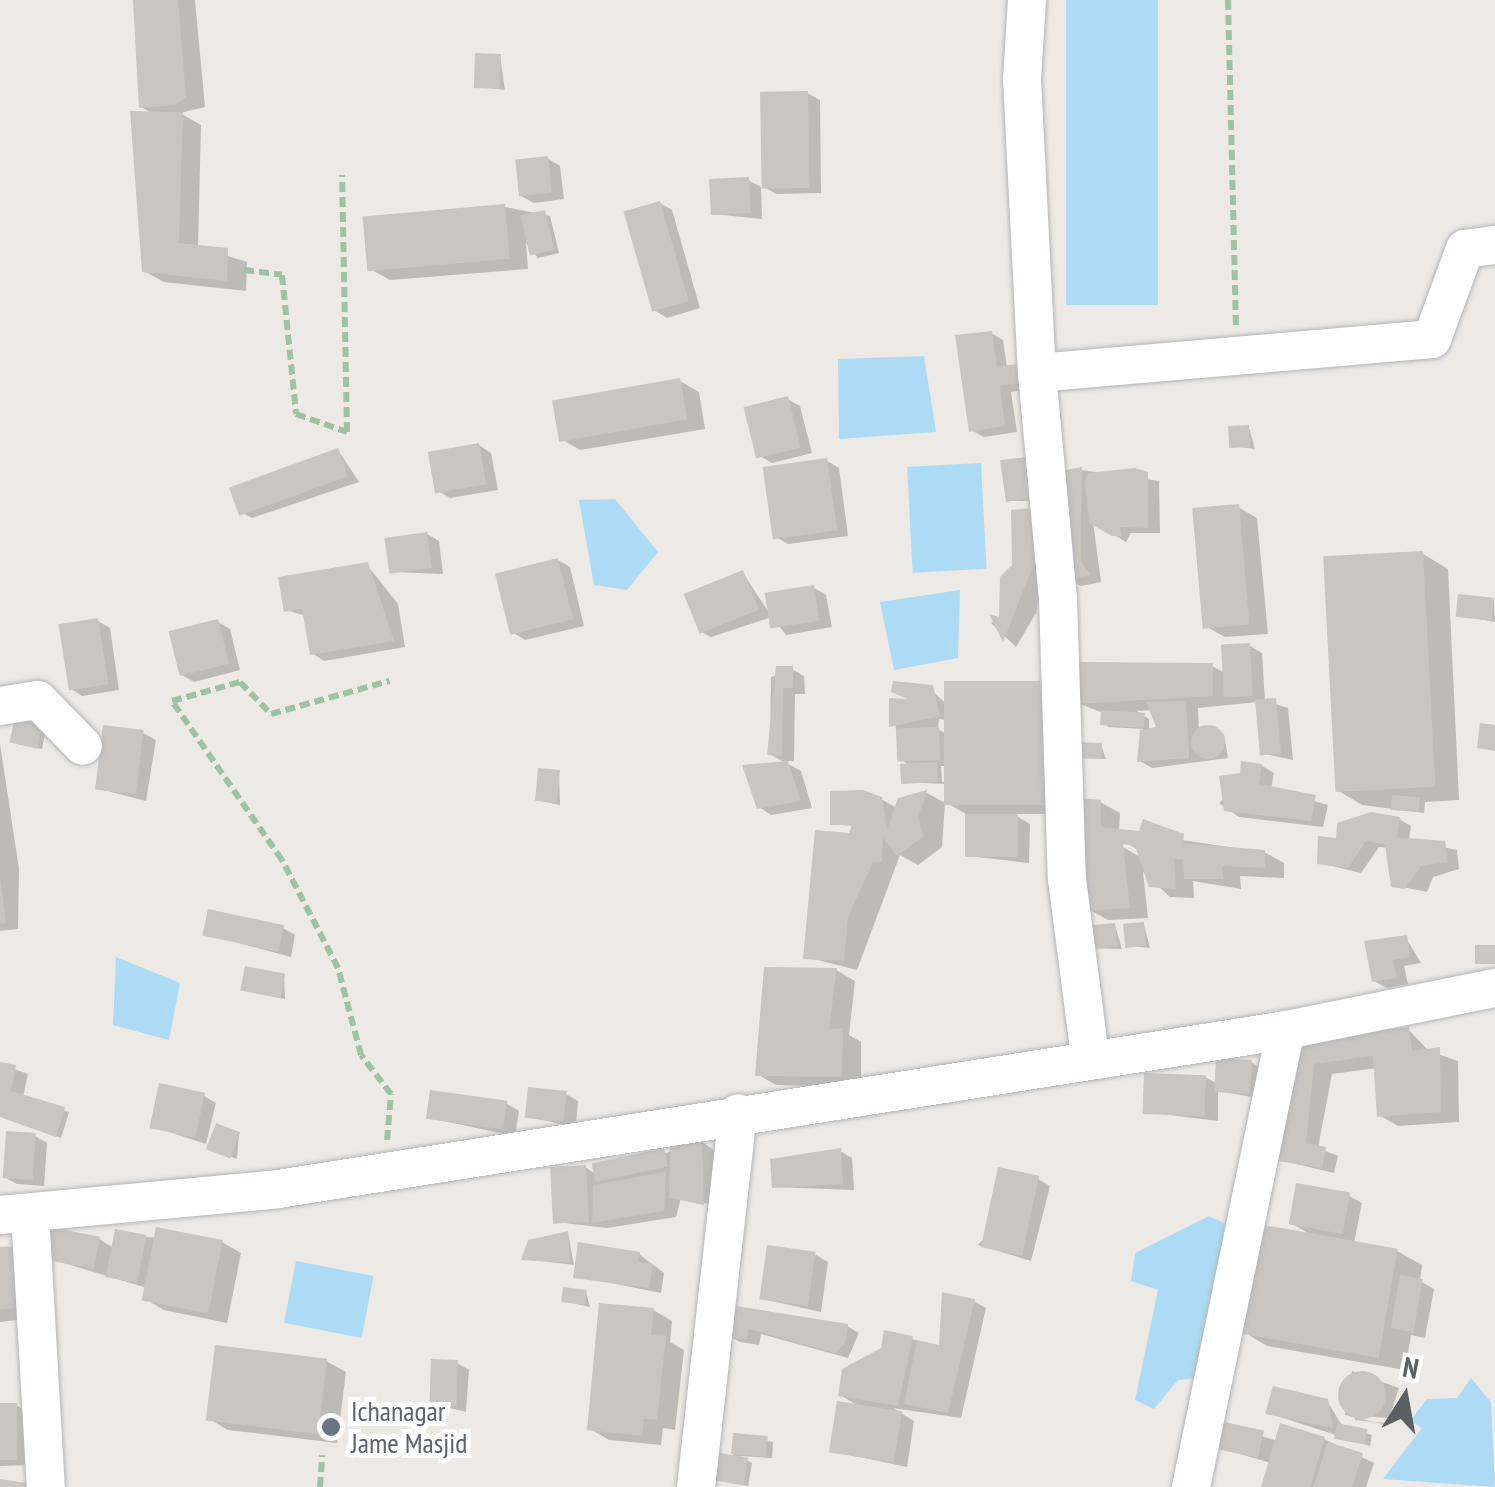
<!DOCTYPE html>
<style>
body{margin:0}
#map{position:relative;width:1495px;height:1487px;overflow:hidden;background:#edeae5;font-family:"PT Sans Narrow",sans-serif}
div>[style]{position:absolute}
.water>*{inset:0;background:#addbf5;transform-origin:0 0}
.shadow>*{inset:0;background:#0003}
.building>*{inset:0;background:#c9c5c1;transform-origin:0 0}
.round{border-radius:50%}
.path>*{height:6px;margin-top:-3px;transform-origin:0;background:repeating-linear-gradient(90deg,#9ec2a5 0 10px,transparent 0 15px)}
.roads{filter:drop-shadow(0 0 2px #b2b5b8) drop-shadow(0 0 2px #b2b5b8)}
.street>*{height:38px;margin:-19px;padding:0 19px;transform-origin:19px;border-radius:19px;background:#fff}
.dots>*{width:28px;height:28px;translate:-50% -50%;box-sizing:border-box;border:5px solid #fff;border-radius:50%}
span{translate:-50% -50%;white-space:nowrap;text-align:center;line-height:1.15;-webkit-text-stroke:10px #fff;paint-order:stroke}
.worship-label{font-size:28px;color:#5b616d}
.left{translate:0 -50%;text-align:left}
.north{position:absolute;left:1355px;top:1347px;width:100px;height:100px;-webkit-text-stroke:8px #fff;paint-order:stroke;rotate:11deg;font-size:28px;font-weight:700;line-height:40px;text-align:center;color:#5c6063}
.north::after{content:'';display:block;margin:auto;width:35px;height:45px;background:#5c6063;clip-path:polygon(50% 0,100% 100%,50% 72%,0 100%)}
</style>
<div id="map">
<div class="water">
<i style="left:1066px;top:0;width:92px;height:305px"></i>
<i style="clip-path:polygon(924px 356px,936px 432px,839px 439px,838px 359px)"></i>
<i style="left:981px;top:463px;width:106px;height:74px;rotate:87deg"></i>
<i style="clip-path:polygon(615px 499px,658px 552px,627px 590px,594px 585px,579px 500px)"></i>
<i style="clip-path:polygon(960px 590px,958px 658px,894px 670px,880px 602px)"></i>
<i style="clip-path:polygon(116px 957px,180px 983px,169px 1040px,113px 1025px)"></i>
<i style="clip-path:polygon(1209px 1216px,1230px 1226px,1198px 1378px,1178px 1380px,1154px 1409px,1135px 1400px,1158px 1290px,1131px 1281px,1135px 1253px)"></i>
<i style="left:296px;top:1261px;width:79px;height:63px;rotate:11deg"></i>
<i style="clip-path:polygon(1471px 1378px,1491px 1402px,1495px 1487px,1383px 1479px,1422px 1428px,1410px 1421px,1427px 1399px,1457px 1398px)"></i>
</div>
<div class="shadow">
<i style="clip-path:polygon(136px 0,195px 0,205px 107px,180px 113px,201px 125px,198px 247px,247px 262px,246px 291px,164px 282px,144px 271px,154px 114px,141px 107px)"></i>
<i style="clip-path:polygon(500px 56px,505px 90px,476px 86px)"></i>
<i style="clip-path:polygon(807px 93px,820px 100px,821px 193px,776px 194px,764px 187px)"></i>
<i style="clip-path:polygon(547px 158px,560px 166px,564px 199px,534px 203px,521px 196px)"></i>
<i style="clip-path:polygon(748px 180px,761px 187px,762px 219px,713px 214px)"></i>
<i style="clip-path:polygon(660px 203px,672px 210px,700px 308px,667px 318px,654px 310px)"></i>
<i style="clip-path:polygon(505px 207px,550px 216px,559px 253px,538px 258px,526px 243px,528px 269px,390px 280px,370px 269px)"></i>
<i style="clip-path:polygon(991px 333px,1003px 340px,1007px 368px,1033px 389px,1011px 392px,1017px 432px,984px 437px,971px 430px)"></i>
<i style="clip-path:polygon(680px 381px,699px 392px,705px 429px,580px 450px,561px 439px)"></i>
<i style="clip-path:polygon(787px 399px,800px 406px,812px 453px,772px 463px,760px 456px)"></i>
<i style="clip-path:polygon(1249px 428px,1255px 449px,1231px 446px)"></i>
<i style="clip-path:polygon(479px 445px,491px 453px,498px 490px,450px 498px,438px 491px)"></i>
<i style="clip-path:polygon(338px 450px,359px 482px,252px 518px,239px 511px)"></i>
<i style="clip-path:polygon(827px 461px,839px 468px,848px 536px,788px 544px,776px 537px)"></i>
<i style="clip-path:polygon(1003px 462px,1057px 507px,1036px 613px,1016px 647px,991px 623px,1002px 618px,1033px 514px,1032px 501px,1009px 501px)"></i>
<i style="clip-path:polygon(1081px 470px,1159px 481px,1160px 533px,1131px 533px,1126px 542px,1093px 522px,1101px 582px,1081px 586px,1068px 579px)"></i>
<i style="clip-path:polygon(1238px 507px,1257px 518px,1268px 634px,1225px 637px,1205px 626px)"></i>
<i style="clip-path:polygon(427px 534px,439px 541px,443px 574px,391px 572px)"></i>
<i style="clip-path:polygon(1423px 554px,1448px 569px,1459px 800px,1425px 802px,1424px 813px,1362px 805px,1337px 790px)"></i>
<i style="clip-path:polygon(558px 560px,570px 567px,584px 626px,525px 640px,512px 632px)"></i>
<i style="clip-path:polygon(367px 565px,398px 604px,405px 647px,324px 661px,312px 653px,306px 616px,286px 610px)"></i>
<i style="clip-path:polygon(743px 573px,769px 613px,814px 588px,826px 595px,832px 627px,786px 635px,772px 617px,711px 637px,698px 630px)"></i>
<i style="clip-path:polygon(1494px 600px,1495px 622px,1458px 615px)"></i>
<i style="clip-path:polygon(98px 621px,110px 628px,119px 690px,82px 696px,70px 688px)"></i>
<i style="clip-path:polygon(218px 622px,230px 629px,240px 670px,194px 682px,182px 675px)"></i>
<i style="clip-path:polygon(evenodd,1250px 646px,1262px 653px,1265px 701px,1288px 708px,1293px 760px,1261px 753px,1258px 702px,1198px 708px,1199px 731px,1224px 734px,1228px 758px,1152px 768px,1140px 761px,1143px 729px,1108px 727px,1103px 713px,1078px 703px,1212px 666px,1225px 673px,1250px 646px,1152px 710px,1160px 729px,1149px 731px,1149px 719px,1137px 711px,1152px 710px)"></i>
<i style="clip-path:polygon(792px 669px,804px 676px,805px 694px,795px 694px,794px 761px,783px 761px,801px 771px,812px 808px,771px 815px,759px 807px,787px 764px,770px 754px,771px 677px)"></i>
<i style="clip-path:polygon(evenodd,926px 685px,1064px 814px,1013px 814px,1030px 824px,1029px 863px,968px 856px,966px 814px,947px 803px,947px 784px,903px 782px,911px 766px,900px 759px,892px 701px,914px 702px,926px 685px,939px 719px,946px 720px,946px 734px,938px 729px,939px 719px,926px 685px,941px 766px,946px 766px,946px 782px,942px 782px,941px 766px)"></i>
<i style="clip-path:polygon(17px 721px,46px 729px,42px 749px,18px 744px)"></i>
<i style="clip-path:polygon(143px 733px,156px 740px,146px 801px,96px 788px)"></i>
<i style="clip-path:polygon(0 744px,19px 869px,18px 929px,0 931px)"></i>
<i style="clip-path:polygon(1101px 745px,1106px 759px,1078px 758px)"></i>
<i style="clip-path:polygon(1262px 766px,1274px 773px,1271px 789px,1328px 805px,1323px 827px,1239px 817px,1219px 803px)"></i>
<i style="clip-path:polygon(559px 773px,560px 805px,536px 800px)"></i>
<i style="clip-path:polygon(927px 793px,945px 803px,942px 847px,918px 865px,900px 855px,857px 970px,806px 957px,849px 836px,865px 827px,832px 824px,881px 799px,895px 807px)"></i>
<i style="clip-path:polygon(evenodd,1100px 802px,1120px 813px,1119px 831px,1264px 852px,1284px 863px,1284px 878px,1240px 876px,1241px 889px,1193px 881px,1194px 898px,1170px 897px,1143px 872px,1148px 918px,1108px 920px,1088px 909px,1100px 802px,1114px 836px,1140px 851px,1140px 857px,1111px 840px,1114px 836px)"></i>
<i style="clip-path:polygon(1399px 819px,1411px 826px,1409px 840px,1457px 850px,1459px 869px,1433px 877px,1427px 892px,1393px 885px,1389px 848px,1379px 847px,1361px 873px,1320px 863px,1338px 840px)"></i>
<i style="clip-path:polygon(1115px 925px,1122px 949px,1089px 948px)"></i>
<i style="clip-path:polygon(1144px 925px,1150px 948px,1127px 946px)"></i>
<i style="clip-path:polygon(283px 928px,295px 935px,291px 957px,205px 934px)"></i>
<i style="clip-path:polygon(1406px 938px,1421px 963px,1404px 966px,1408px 984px,1387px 988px,1374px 981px)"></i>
<i style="clip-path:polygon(836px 970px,855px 981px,849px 1035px,861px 1042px,861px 1087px,776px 1085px,757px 1074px)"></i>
<i style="clip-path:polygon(284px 976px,285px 999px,243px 989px)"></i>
<i style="clip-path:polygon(1408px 1029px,1429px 1051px,1458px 1061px,1459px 1122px,1398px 1126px,1379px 1115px,1377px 1068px,1332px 1074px,1318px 1148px,1338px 1156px,1334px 1173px,1275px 1159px,1297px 1042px)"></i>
<i style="clip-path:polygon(1260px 1055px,1270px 1056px,1263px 1099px,1218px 1091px,1218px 1121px,1146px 1112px,1205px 1077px,1218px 1084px,1251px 1062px,1259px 1067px)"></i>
<i style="clip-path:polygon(0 1064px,28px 1074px,23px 1097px,69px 1112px,61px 1138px,7px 1119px)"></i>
<i style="clip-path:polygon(566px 1094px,578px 1101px,576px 1127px,528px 1117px)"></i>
<i style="clip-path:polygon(204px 1096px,216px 1103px,206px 1144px,151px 1126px)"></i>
<i style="clip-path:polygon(507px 1104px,519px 1111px,515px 1136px,429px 1118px)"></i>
<i style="clip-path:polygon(239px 1134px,237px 1159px,215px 1151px)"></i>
<i style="clip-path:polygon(35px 1136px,47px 1143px,44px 1186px,17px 1184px,4px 1177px)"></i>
<i style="clip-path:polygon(702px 1142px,714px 1150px,715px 1205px,681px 1198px,676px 1217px,607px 1228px,556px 1222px,585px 1167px,596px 1174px)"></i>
<i style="clip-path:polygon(840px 1151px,852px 1158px,854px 1190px,774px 1187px)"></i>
<i style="clip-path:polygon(1038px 1179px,1050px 1186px,1031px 1261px,978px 1245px)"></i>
<i style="clip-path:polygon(1349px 1196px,1362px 1203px,1354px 1243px,1397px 1251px,1422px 1265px,1420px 1281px,1434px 1289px,1425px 1338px,1411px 1335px,1405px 1370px,1267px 1346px,1242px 1331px,1313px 1236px,1291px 1223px)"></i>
<i style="clip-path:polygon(568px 1233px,574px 1265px,524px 1259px)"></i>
<i style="clip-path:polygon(145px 1237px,222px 1242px,241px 1253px,227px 1323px,164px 1310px,145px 1299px,147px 1288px,47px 1258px,99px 1239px,114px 1248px)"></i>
<i style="clip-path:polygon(0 1250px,41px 1317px,0 1322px)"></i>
<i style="clip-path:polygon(639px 1254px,664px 1273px,661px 1293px,576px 1276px)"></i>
<i style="clip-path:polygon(816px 1255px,828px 1262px,821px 1312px,763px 1299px)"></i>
<i style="clip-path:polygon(586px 1292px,590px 1307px,563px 1301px)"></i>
<i style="clip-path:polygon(974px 1301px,986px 1308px,961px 1418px,893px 1408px,914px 1421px,907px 1467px,832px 1451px,862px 1408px,840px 1395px,912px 1339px,941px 1348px)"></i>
<i style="clip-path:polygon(732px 1308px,847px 1326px,859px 1333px,848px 1358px,761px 1334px,759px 1345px,740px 1342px,728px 1335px)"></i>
<i style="clip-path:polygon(653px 1310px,672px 1321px,670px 1342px,684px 1350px,675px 1430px,663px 1428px,661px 1445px,609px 1440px,590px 1429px)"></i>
<i style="clip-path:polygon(326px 1361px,346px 1372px,337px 1443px,228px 1430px,209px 1419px)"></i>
<i style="clip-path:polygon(457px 1363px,469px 1370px,466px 1412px,430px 1403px)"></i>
<i style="clip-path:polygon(evenodd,1352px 1371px,1399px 1388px,1387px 1425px,1345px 1415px,1352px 1371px,1355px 1415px,1388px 1418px,1387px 1423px,1355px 1420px,1355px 1415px)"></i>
<i style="clip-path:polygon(1327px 1401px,1343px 1427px,1372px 1435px,1370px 1446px,1268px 1413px)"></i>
<i style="clip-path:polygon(16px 1405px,29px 1412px,30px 1465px,0 1466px,0 1406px)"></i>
<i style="clip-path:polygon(1217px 1423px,1278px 1441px,1324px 1439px,1374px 1463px,1366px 1487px,1264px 1487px,1271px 1463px,1212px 1446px)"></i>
<i style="clip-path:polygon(735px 1436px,773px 1442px,772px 1458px,739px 1456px,752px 1463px,748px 1486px,714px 1478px,733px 1458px)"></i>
</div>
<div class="building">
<i style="clip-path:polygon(133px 0,178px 0,186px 97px,176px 105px,139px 108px)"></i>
<i style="left:475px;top:53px;width:26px;height:35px;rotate:2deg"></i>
<i style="left:808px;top:91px;width:97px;height:48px;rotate:89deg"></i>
<i style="clip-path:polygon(130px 111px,183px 112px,179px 243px,228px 248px,227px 281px,142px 272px)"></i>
<i style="left:548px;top:156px;width:37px;height:33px;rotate:84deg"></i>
<i style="left:749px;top:177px;width:36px;height:40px;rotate:87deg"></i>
<i style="left:660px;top:201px;width:104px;height:38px;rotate:74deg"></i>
<i style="left:505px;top:204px;width:55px;height:143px;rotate:85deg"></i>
<i style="left:545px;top:210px;width:41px;height:25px;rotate:77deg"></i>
<i style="clip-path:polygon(992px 331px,997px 366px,1020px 364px,1022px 383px,1000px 386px,1005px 426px,969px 432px,955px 335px)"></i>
<i style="left:680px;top:378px;width:42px;height:130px;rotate:80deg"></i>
<i style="left:788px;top:396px;width:53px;height:46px;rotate:76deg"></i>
<i style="left:1249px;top:425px;width:22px;height:21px;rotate:87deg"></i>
<i style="left:479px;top:443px;width:42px;height:52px;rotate:80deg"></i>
<i style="left:338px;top:448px;width:30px;height:116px;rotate:70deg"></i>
<i style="clip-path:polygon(1026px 457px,1037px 556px,1003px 642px,989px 614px,999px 617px,1000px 577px,1012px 565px,1011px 510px,1032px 508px,1030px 498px,1006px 502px,1000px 460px)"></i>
<i style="left:827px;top:458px;width:73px;height:65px;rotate:82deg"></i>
<i style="clip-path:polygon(1082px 467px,1081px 561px,1091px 575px,1066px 580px,1060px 471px)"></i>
<i style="clip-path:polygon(1135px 468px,1148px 472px,1148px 528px,1120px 527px,1122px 536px,1112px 536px,1089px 523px,1085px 482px,1088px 473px)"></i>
<i style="left:1239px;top:504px;width:121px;height:47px;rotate:85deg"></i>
<i style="left:427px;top:532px;width:36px;height:43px;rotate:82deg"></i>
<i style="left:1423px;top:551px;width:236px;height:100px;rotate:87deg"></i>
<i style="left:558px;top:558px;width:63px;height:65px;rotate:76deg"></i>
<i style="clip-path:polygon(368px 562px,394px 641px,310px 655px,302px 609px,284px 612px,278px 577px)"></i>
<i style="left:743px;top:570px;width:43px;height:64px;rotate:68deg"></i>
<i style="left:814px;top:585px;width:36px;height:50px;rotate:81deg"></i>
<i style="left:1458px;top:594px;width:36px;height:23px;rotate:6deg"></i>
<i style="left:98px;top:618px;width:67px;height:40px;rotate:81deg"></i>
<i style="left:218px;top:619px;width:46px;height:51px;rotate:76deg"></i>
<i style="left:1250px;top:643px;width:53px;height:29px;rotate:87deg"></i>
<i style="clip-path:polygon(1074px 662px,1213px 663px,1213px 696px,1076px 704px)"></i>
<i style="clip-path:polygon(776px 666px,793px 666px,793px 688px,783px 688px,782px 756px,767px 755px)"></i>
<i style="clip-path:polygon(893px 681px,933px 685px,940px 716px,889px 727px,889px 698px,908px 699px,891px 692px)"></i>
<i style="left:944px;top:681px;width:101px;height:124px"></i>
<i style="left:1276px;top:698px;width:56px;height:21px;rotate:85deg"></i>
<i style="clip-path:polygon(1186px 701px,1189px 758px,1137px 762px,1140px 730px,1156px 727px,1146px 702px)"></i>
<i style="left:1101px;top:710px;width:44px;height:15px;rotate:4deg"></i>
<i style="left:15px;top:718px;width:28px;height:25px;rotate:13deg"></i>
<i style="clip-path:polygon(1480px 723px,1495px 725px,1495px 751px,1477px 748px)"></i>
<i style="left:103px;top:725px;width:41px;height:65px;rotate:7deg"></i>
<i class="round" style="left:1191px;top:725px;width:34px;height:34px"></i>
<i style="left:939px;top:727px;width:33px;height:43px;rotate:88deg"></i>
<i style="left:1071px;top:742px;width:31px;height:15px;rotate:2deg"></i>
<i style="clip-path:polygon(788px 761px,801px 801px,757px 809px,742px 765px)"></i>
<i style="clip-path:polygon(1241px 761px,1262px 764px,1259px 784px,1316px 795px,1311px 821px,1224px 811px,1219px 776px,1240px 773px)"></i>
<i style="left:937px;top:762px;width:20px;height:37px;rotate:87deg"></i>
<i style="left:538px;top:768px;width:22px;height:33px;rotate:5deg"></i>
<i style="clip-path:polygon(863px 790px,882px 797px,887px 830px,898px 798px,927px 790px,918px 818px,924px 836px,897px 856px,883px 838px,882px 862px,873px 862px,848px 917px,844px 961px,803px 959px,815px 830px,849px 833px,852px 825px,830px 825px,830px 791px)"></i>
<i style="left:1392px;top:795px;width:28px;height:15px;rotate:4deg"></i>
<i style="clip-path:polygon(1080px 798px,1101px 800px,1101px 827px,1139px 831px,1143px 819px,1184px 834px,1183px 843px,1265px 850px,1265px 868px,1222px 866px,1223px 879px,1184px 879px,1183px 859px,1174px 859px,1176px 889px,1149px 887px,1135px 846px,1123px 844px,1130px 908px,1086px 911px)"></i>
<i style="clip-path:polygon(1371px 812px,1400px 817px,1397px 837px,1445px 841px,1448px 862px,1421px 866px,1405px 889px,1391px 887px,1385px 845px,1366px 841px,1348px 868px,1317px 864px,1318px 836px,1336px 838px,1337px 823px)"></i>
<i style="left:965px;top:814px;width:53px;height:43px"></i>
<i style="clip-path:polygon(0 876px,6px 923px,0 924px)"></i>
<i style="left:208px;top:909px;width:78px;height:27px;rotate:12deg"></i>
<i style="left:1144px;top:922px;width:24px;height:21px;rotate:85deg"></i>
<i style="left:1115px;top:923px;width:24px;height:30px;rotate:85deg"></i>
<i style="clip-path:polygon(1407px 935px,1410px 957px,1393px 960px,1397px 978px,1372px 982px,1364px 941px)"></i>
<i style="left:1495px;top:945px;width:19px;height:20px;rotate:90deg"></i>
<i style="left:245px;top:966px;width:41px;height:25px;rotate:11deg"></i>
<i style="clip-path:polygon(764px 967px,837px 968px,829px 1029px,843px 1028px,842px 1077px,755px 1076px)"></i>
<i style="clip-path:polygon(1409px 1027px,1412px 1051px,1440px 1047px,1441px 1112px,1377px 1117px,1373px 1056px,1314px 1064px,1306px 1143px,1326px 1147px,1322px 1168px,1272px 1160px,1295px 1039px)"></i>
<i style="left:1216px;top:1058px;width:36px;height:34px;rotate:3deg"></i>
<i style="clip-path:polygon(0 1062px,16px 1065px,11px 1091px,65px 1107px,56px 1137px,0 1117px)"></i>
<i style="left:1144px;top:1073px;width:62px;height:41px;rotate:2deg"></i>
<i style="left:159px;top:1083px;width:47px;height:46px;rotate:12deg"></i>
<i style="left:528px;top:1087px;width:39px;height:31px;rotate:6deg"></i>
<i style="left:430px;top:1090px;width:78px;height:29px;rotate:8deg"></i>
<i style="left:216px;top:1123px;width:26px;height:28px;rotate:21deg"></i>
<i style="left:6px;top:1131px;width:30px;height:47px;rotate:4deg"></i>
<i style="clip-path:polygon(702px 1140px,704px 1205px,669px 1198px,670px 1143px)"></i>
<i style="left:664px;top:1148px;width:19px;height:74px;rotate:78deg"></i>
<i style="clip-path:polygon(841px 1148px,843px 1184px,772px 1188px,770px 1159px)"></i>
<i style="left:586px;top:1165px;width:57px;height:36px;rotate:87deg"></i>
<i style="left:998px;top:1167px;width:42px;height:82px;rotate:12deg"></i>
<i style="clip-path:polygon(666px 1172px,664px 1211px,592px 1223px,593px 1185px)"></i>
<i style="left:1296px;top:1183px;width:55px;height:42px;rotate:10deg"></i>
<i style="left:1258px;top:1224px;width:142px;height:111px;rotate:10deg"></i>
<i style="left:50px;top:1227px;width:51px;height:33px;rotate:11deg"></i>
<i style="left:156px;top:1227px;width:68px;height:75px;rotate:11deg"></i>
<i style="left:115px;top:1229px;width:32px;height:49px;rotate:11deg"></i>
<i style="clip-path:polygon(568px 1231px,570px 1263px,521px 1260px,528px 1240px)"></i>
<i style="clip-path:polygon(578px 1242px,640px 1252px,638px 1262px,653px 1264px,649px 1288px,573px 1278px)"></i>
<i style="left:767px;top:1245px;width:49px;height:55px;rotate:8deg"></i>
<i style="clip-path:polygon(16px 1246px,23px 1307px,0 1310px,0 1247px)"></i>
<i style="left:1400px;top:1275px;width:23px;height:54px;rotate:10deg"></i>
<i style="left:563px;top:1287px;width:24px;height:15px;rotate:7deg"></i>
<i style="clip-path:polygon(942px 1292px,975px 1299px,948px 1413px,904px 1404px,917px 1340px,939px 1345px)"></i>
<i style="clip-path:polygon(599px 1303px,654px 1308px,651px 1335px,666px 1336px,657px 1420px,644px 1419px,642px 1436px,587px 1430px)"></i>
<i style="clip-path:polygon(730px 1305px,848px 1324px,845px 1344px,835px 1353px,749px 1329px,747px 1339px,725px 1337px)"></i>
<i style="clip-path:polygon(884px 1330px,913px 1336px,898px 1406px,838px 1396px,842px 1369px,881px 1348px)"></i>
<i style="left:215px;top:1345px;width:113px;height:76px;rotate:7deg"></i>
<i style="left:431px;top:1359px;width:27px;height:46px;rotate:2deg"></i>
<i class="round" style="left:1338px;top:1371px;width:48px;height:48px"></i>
<i style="clip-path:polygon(1273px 1386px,1328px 1399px,1333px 1428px,1265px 1414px)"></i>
<i style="left:837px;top:1401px;width:66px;height:52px;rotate:9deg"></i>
<i style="left:0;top:1403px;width:17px;height:57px"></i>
<i style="left:1215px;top:1420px;width:50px;height:28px;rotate:12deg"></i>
<i style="clip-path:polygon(1280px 1423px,1325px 1437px,1310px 1487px,1261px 1487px)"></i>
<i style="left:1337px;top:1423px;width:31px;height:16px;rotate:11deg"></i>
<i style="left:733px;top:1433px;width:35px;height:21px;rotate:5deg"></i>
<i style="clip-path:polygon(1328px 1442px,1363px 1453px,1352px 1487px,1313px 1487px)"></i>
<i style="left:715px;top:1452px;width:34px;height:28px;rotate:10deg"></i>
<i style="clip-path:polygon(0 1479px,41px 1485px,41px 1487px,0 1487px)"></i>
</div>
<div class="path">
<i style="left:1228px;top:0;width:325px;rotate:88.6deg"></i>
<i style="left:244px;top:270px;width:38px;rotate:7deg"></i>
<i style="left:282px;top:275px;width:140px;rotate:84.2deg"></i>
<i style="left:296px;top:414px;width:54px;rotate:19.4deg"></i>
<i style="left:347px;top:432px;width:257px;rotate:-91.1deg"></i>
<i style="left:387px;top:1140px;width:46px;rotate:-85deg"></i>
<i style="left:391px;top:1094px;width:49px;rotate:-127.6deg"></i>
<i style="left:361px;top:1055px;width:90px;rotate:-104.8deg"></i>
<i style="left:338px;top:968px;width:122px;rotate:-117.4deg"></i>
<i style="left:282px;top:860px;width:193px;rotate:-124.7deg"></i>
<i style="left:172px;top:701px;width:71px;rotate:-15.6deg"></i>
<i style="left:240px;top:682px;width:45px;rotate:45.9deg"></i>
<i style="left:271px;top:714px;width:123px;rotate:-15.6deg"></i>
<i style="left:320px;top:1487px;width:32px;rotate:-86deg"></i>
</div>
<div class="roads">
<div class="street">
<i style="left:1027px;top:0;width:79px;rotate:93.6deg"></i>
<i style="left:1022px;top:79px;width:294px;rotate:87.1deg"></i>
<i style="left:1037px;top:373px;width:226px;rotate:84.7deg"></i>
<i style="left:1058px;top:598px;width:281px;rotate:88.2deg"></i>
<i style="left:1067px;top:879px;width:178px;rotate:82.6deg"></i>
<i style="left:1037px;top:373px;width:396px;rotate:-4.9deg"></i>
<i style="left:1432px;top:339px;width:96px;rotate:-69.9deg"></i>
<i style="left:1465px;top:249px;width:30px;rotate:-8deg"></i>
<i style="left:0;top:706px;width:38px;rotate:-9deg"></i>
<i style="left:38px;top:700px;width:64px;rotate:45.6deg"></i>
<i style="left:30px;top:1213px;width:274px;rotate:86.7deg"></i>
<i style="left:0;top:1215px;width:279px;rotate:-5.3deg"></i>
<i style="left:278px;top:1189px;width:1020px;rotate:-8.96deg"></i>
<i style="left:1286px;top:1030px;width:213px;rotate:-11.4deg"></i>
<i style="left:696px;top:1487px;width:376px;rotate:-83.6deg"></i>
<i style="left:1191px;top:1487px;width:467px;rotate:-78.3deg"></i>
</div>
</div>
<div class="dots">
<i style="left:331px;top:1427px;background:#6b7280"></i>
</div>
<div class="worship-label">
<span class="left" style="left:351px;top:1427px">Ichanagar<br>Jame Masjid</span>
</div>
<div class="north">N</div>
</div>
